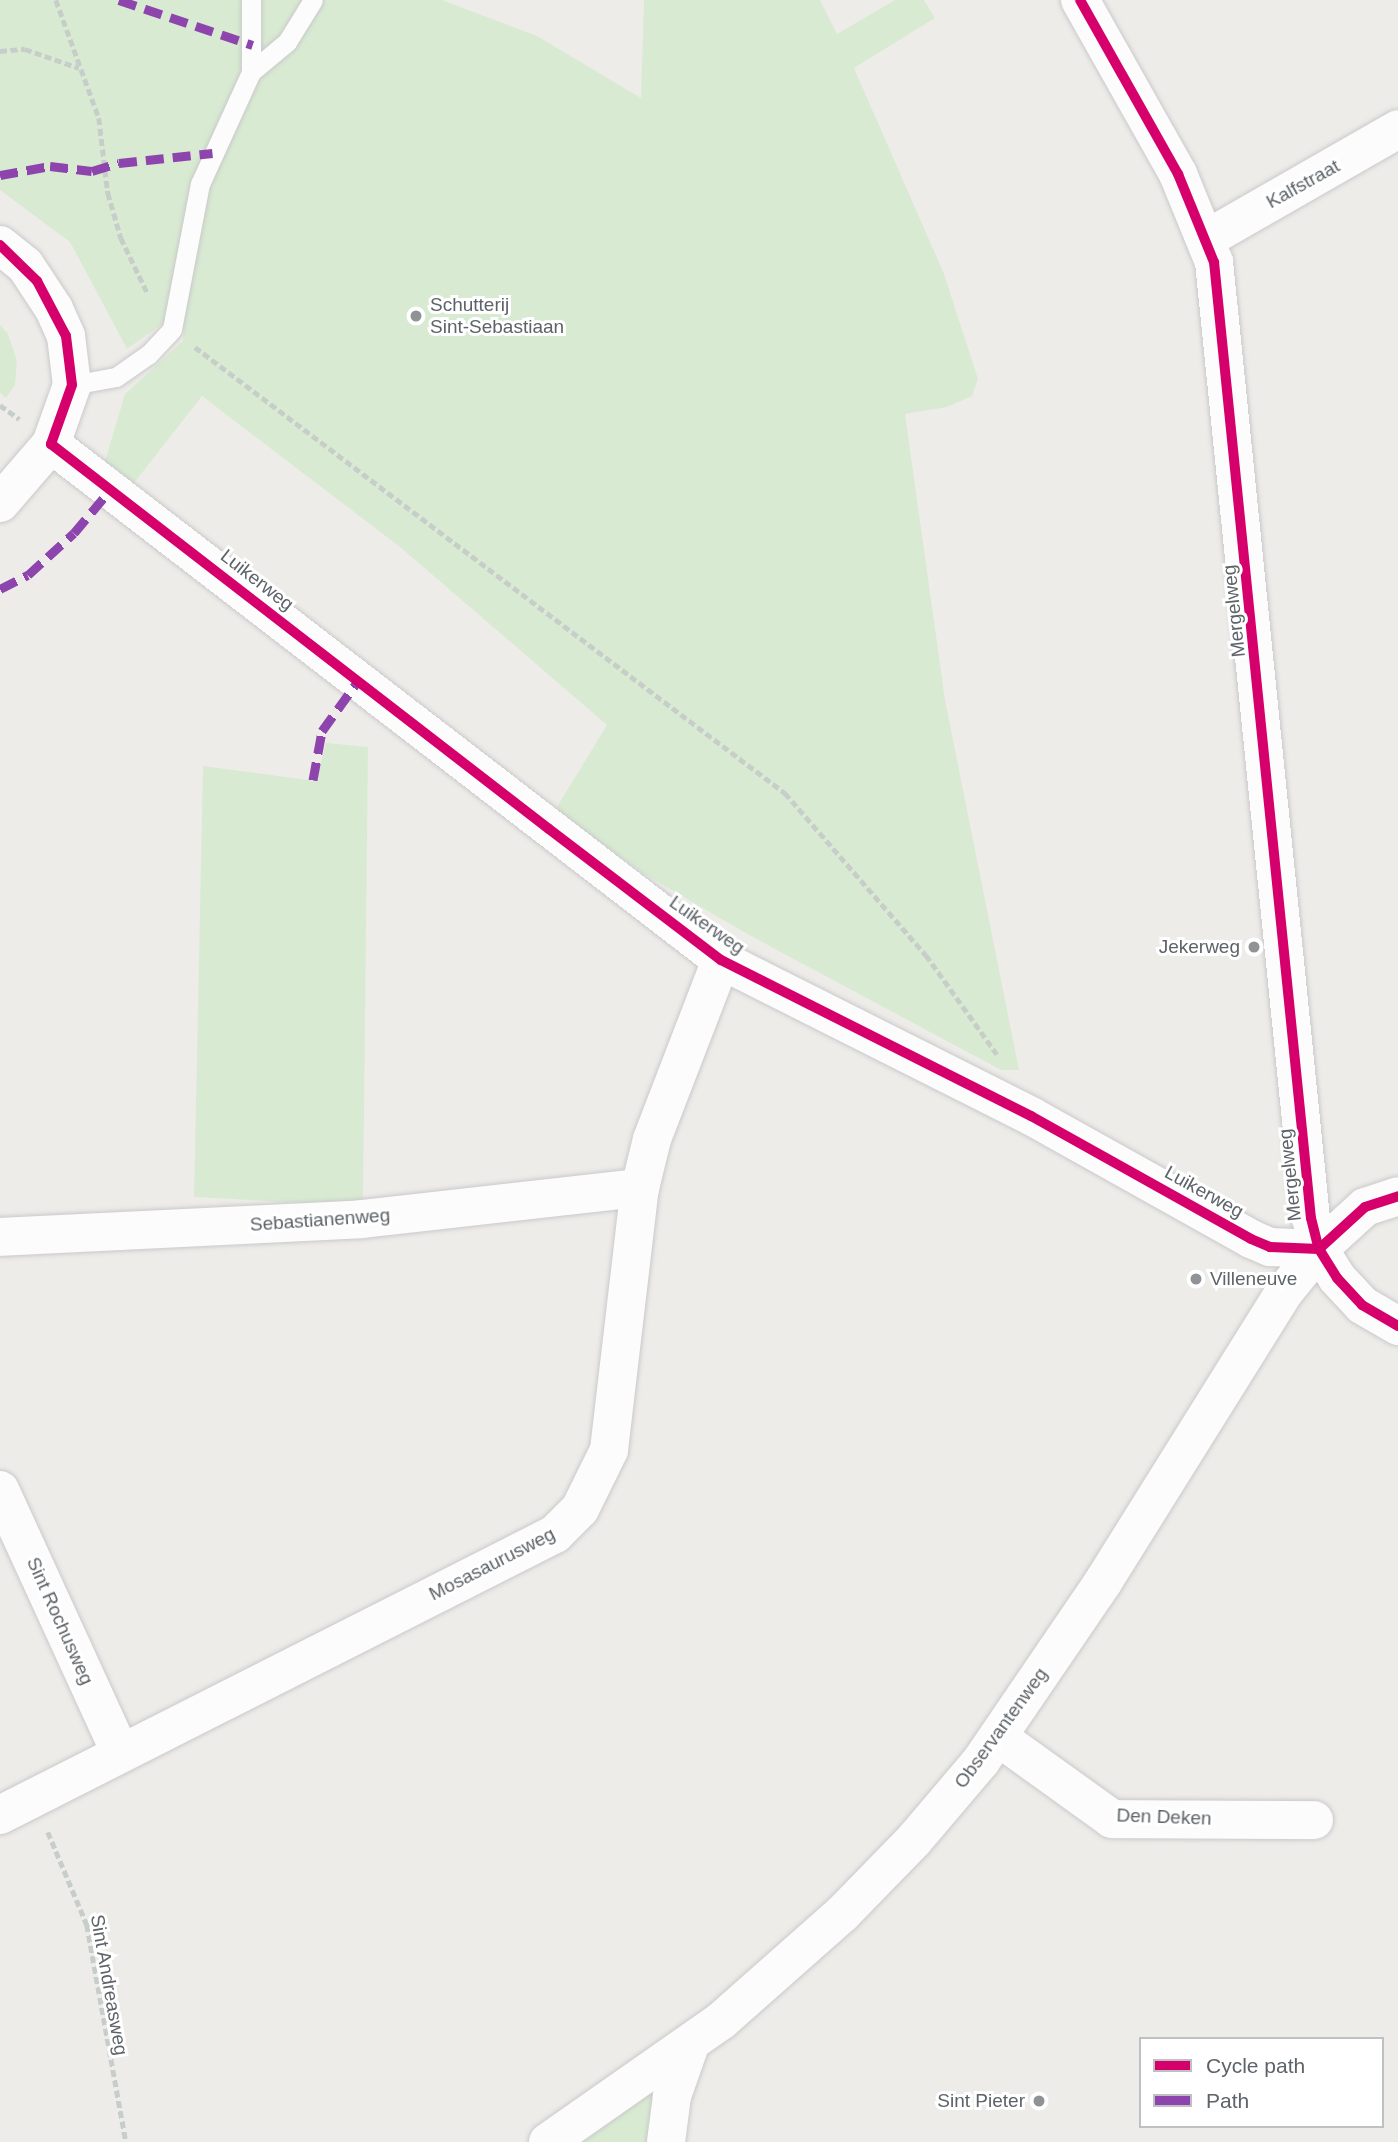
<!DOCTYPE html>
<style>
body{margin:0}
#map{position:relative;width:1398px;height:2142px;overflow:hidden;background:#eeece9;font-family:Helvetica,sans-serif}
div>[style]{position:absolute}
.green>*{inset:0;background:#d8ebd2}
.path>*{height:4.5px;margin-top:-2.25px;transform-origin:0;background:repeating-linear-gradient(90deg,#c7ceca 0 7px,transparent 0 10.5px)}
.roads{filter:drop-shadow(0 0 2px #cac9ca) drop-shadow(0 0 2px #cac9ca)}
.service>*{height:19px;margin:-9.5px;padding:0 9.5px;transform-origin:9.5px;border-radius:9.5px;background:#fcfcfc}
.minor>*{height:38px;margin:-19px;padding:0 19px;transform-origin:19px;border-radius:19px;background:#fcfcfc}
.quiet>*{height:9px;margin-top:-4.5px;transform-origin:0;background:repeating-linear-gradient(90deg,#8e44ad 0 18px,transparent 0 27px)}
.cycleway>*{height:10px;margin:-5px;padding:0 5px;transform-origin:5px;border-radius:5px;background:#d6006c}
.dots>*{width:19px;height:19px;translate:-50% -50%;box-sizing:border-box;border:4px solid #fff;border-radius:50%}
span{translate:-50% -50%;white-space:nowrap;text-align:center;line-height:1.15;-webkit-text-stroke:6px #fff;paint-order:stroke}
.street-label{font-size:19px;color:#5d6368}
.poi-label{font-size:19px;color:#5d6368}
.left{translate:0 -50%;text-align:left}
.right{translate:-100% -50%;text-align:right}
.legend{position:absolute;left:1139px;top:2037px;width:245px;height:91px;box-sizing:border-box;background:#fff;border:2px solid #bec1c3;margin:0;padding:9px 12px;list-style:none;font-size:21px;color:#5d6368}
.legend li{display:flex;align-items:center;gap:14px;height:35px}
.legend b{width:35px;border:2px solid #bec1c3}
</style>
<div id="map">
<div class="green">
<i style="clip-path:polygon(0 0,442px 0,537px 36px,641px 98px,644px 0,820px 0,837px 34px,895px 0,924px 0,935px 18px,854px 68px,944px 274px,978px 379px,972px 396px,947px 407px,905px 414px,945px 700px,1019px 1070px,1001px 1070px,751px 936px,644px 874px,555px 810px,607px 725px,400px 547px,202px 396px,134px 483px,105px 461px,125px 394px,183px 341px,185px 308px,127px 349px,70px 242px,0 190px)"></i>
<i style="clip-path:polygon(0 325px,8px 334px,17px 361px,15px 385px,6px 398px,0 393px)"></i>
<i style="clip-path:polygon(326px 743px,368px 747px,363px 1206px,194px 1197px,203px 766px,316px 781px)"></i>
<i style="clip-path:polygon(651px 2094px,657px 2097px,652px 2142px,572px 2142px,638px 2098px)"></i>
</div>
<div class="path">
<i style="left:56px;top:0;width:126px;rotate:70deg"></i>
<i style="left:99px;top:118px;width:76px;rotate:83.2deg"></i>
<i style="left:108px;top:193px;width:47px;rotate:73.9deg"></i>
<i style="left:121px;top:238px;width:62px;rotate:64.3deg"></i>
<i style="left:0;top:51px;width:25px;rotate:-5deg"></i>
<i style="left:25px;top:49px;width:57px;rotate:19.4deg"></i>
<i style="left:195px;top:347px;width:740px;rotate:37.09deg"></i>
<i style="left:785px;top:793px;width:215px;rotate:49deg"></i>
<i style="left:926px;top:955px;width:122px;rotate:54.4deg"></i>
<i style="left:0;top:405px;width:24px;rotate:36deg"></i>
<i style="left:48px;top:1832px;width:101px;rotate:67.2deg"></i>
<i style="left:87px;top:1925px;width:220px;rotate:79.8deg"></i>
</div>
<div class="roads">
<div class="service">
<i style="left:251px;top:72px;width:47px;rotate:-39.8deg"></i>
<i style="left:287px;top:42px;width:49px;rotate:-58.2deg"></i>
<i style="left:72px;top:385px;width:45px;rotate:-10.3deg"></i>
<i style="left:116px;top:377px;width:39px;rotate:-35deg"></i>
<i style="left:148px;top:355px;width:35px;rotate:-47deg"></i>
<i style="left:172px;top:329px;width:148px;rotate:-79.1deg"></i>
<i style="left:200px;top:184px;width:123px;rotate:-65.5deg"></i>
<i style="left:251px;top:72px;width:72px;rotate:-90deg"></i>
</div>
<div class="minor">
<i style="left:1080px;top:0;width:200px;rotate:60.6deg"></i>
<i style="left:1178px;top:174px;width:95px;rotate:67.8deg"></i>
<i style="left:1214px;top:262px;width:961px;rotate:84.21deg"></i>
<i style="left:1311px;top:1218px;width:32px;rotate:76deg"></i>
<i style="left:1319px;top:1249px;width:34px;rotate:58deg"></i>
<i style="left:1337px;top:1278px;width:37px;rotate:47deg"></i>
<i style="left:1362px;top:1305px;width:42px;rotate:30.3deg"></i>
<i style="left:1208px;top:238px;width:219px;rotate:-29.8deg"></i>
<i style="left:0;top:245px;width:32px;rotate:39deg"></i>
<i style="left:25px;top:265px;width:53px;rotate:56.6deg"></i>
<i style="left:54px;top:309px;width:30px;rotate:66deg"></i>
<i style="left:66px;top:336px;width:49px;rotate:83deg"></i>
<i style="left:72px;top:385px;width:63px;rotate:109.6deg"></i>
<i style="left:51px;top:444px;width:78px;rotate:130.8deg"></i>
<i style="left:51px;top:444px;width:846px;rotate:37.6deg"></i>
<i style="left:721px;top:960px;width:347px;rotate:26.7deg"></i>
<i style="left:1031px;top:1116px;width:252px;rotate:29.2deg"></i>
<i style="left:1251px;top:1239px;width:21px;rotate:23deg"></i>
<i style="left:1270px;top:1247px;width:49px;rotate:2.3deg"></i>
<i style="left:0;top:1237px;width:362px;rotate:-2.8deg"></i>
<i style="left:362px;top:1219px;width:280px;rotate:-6.4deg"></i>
<i style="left:0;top:1490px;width:288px;rotate:65.4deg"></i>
<i style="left:998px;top:1737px;width:140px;rotate:35.7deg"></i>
<i style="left:1112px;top:1819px;width:202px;rotate:0.3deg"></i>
<i style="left:0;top:1815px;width:622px;rotate:-26.85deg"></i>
<i style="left:555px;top:1534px;width:35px;rotate:-45deg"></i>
<i style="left:580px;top:1509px;width:66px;rotate:-63.8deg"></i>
<i style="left:609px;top:1450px;width:264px;rotate:-83.3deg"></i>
<i style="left:640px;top:1188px;width:50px;rotate:-76.2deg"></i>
<i style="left:652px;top:1139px;width:192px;rotate:-68.9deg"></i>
<i style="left:548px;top:2142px;width:211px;rotate:-35deg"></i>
<i style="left:721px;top:2021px;width:162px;rotate:-41.5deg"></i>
<i style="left:842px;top:1914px;width:103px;rotate:-45.8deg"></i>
<i style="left:914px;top:1840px;width:104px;rotate:-49.7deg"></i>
<i style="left:981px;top:1761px;width:217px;rotate:-55.7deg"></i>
<i style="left:1103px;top:1582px;width:343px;rotate:-58deg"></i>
<i style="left:1285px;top:1291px;width:54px;rotate:-51deg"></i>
<i style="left:1319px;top:1249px;width:62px;rotate:-42.4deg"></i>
<i style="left:1365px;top:1207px;width:35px;rotate:-18deg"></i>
<i style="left:666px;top:2142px;width:46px;rotate:-82.6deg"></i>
<i style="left:672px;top:2096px;width:54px;rotate:-70.6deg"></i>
</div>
</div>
<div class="quiet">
<i style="left:119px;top:0;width:141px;rotate:18.6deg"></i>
<i style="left:0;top:175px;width:51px;rotate:-10.2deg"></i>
<i style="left:50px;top:166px;width:42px;rotate:6.8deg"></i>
<i style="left:92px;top:171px;width:28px;rotate:-17deg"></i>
<i style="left:119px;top:163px;width:94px;rotate:-6.1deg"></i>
<i style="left:0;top:589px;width:31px;rotate:-27deg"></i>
<i style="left:28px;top:575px;width:62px;rotate:-42.4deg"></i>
<i style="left:74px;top:533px;width:57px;rotate:-49.9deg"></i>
<i style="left:313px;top:780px;width:50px;rotate:-79.6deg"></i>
<i style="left:322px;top:731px;width:62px;rotate:-54.2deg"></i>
</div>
<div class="cycleway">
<i style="left:1080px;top:0;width:200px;rotate:60.6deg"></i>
<i style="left:1178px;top:174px;width:95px;rotate:67.8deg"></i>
<i style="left:1214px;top:262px;width:961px;rotate:84.21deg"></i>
<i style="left:1311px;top:1218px;width:32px;rotate:76deg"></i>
<i style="left:1319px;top:1249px;width:34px;rotate:58deg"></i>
<i style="left:1337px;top:1278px;width:37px;rotate:47deg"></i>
<i style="left:1362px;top:1305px;width:42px;rotate:30.3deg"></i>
<i style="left:0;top:245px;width:52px;rotate:44.2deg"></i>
<i style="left:37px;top:281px;width:62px;rotate:62.2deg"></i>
<i style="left:66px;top:336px;width:49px;rotate:83deg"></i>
<i style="left:72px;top:385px;width:63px;rotate:109.6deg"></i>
<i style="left:51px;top:444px;width:629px;rotate:37.71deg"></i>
<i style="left:549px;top:829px;width:216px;rotate:37.3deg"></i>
<i style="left:721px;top:960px;width:347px;rotate:26.7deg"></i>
<i style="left:1031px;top:1116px;width:252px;rotate:29.2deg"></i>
<i style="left:1251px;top:1239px;width:21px;rotate:23deg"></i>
<i style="left:1270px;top:1247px;width:49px;rotate:2.3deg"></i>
<i style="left:1319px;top:1249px;width:62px;rotate:-42.4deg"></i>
<i style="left:1365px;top:1207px;width:35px;rotate:-18deg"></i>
</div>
<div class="dots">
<i style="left:416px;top:316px;background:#909395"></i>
<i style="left:1254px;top:947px;background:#909395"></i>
<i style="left:1196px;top:1279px;background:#909395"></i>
<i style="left:1039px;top:2101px;background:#909395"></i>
</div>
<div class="street-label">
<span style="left:1303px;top:184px;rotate:-29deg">Kalfstraat</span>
<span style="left:257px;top:580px;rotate:38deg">Luikerweg</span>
<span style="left:1234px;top:611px;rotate:-96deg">Mergelweg</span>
<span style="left:707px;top:925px;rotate:35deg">Luikerweg</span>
<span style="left:1290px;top:1175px;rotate:-96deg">Mergelweg</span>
<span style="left:1204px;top:1192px;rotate:29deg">Luikerweg</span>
<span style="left:320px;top:1220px;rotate:-4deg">Sebastianenweg</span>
<span style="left:492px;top:1564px;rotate:-27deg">Mosasaurusweg</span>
<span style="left:60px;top:1621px;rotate:66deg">Sint Rochusweg</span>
<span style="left:1001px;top:1728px;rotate:-54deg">Observantenweg</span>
<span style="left:1164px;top:1817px;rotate:2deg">Den Deken</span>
<span style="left:109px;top:1985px;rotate:80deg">Sint Andreasweg</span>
</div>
<div class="poi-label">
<span class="left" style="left:430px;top:316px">Schutterij<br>Sint-Sebastiaan</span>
<span class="right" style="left:1240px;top:947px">Jekerweg</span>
<span class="left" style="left:1210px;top:1279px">Villeneuve</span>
<span class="right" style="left:1025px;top:2101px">Sint Pieter</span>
</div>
<ul class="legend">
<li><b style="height:9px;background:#d6006c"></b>Cycle path</li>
<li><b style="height:9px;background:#8e44ad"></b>Path</li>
</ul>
</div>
